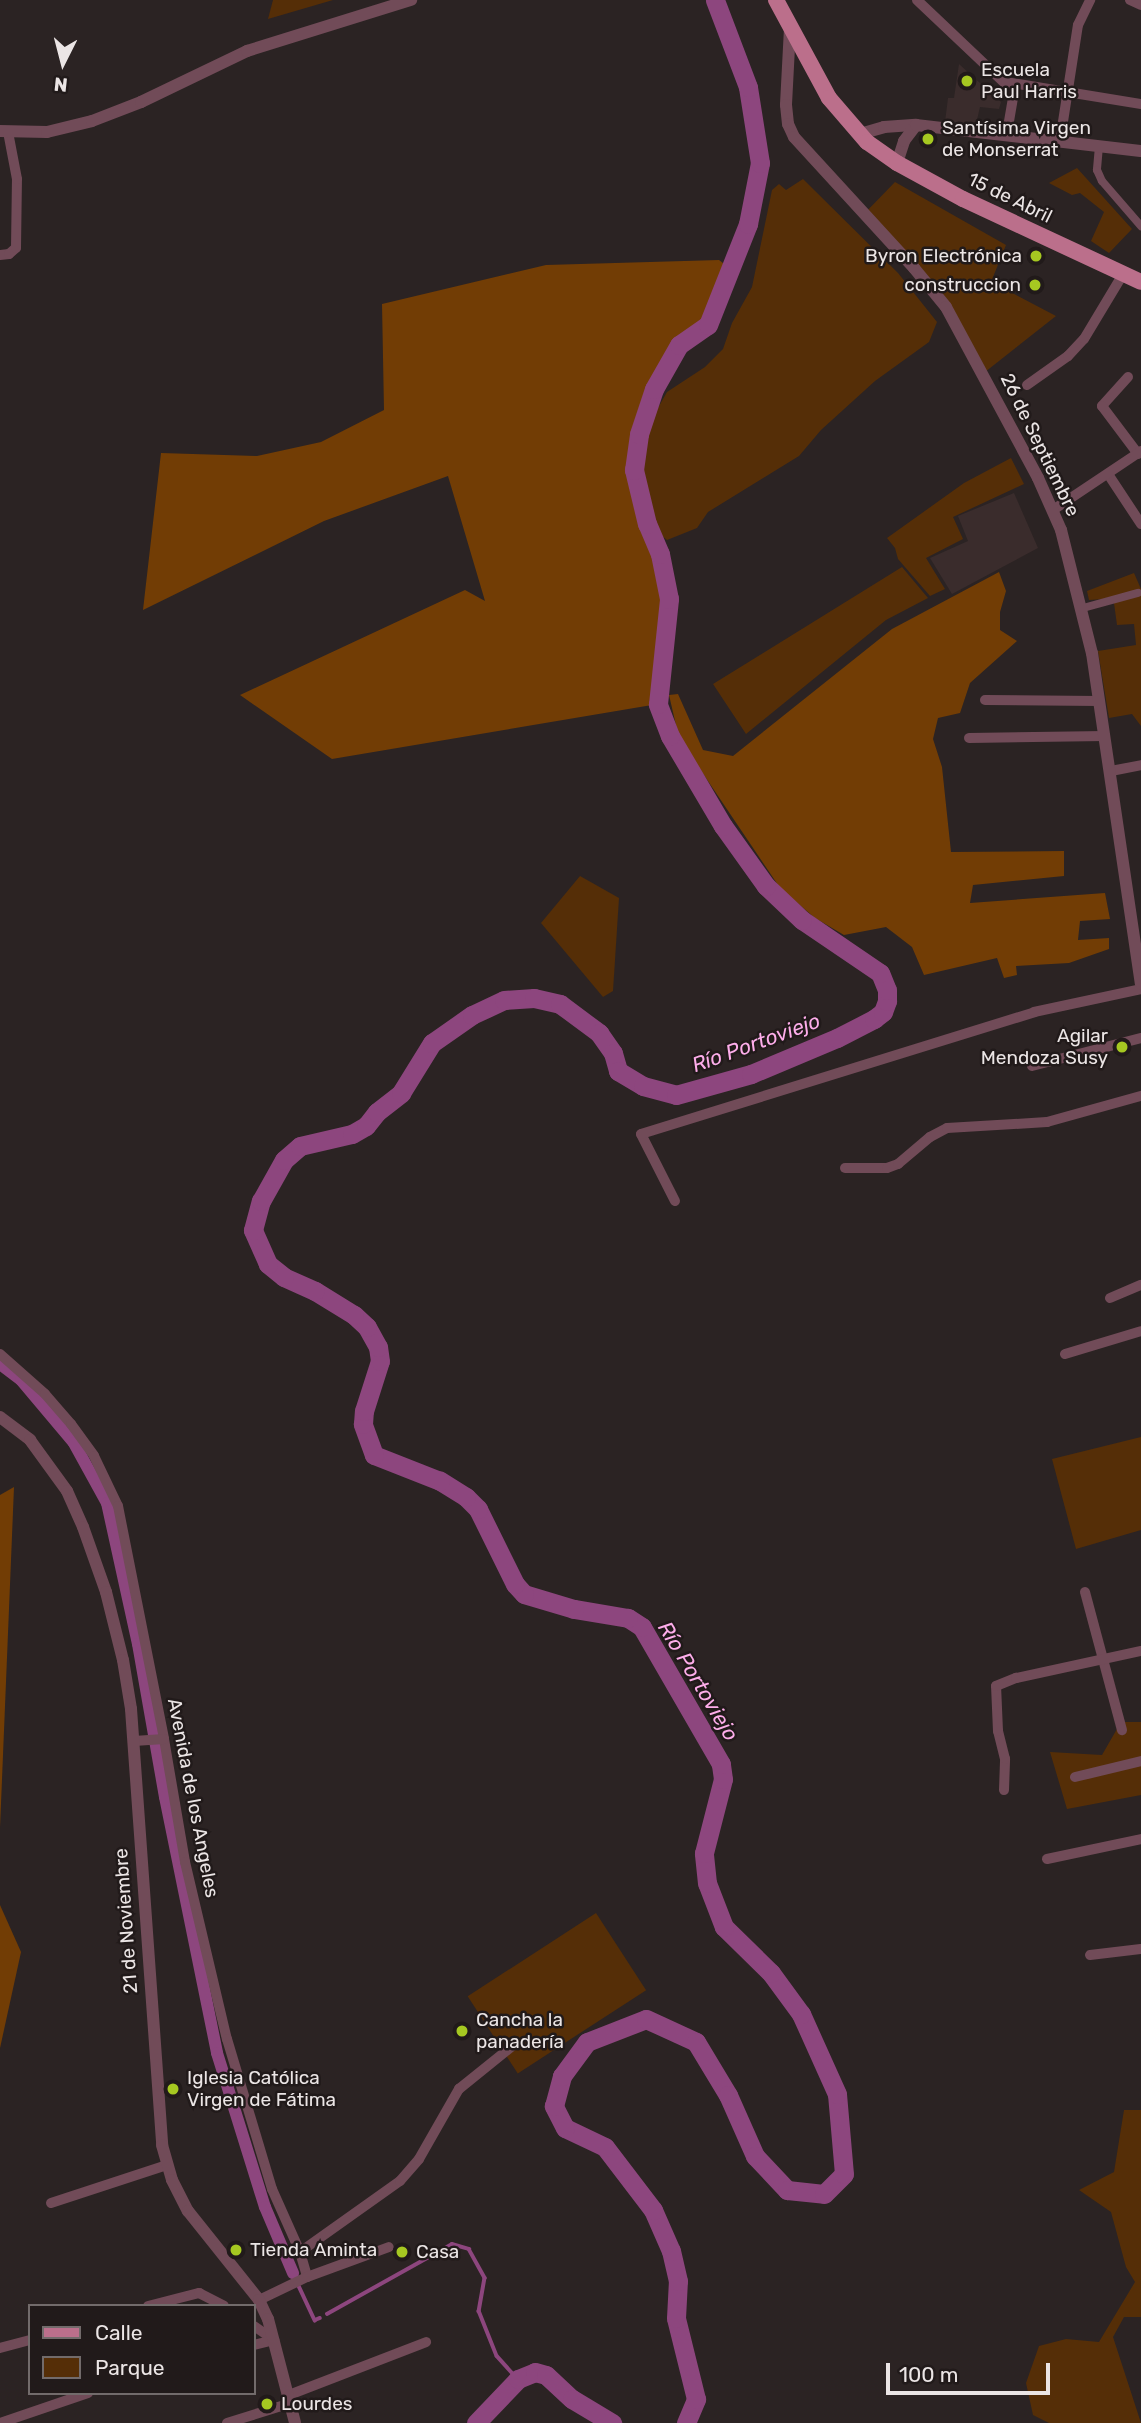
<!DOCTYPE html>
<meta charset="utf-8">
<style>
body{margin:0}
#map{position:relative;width:1141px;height:2423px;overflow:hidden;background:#2b2323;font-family:Rubik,sans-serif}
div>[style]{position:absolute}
.built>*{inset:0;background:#3a2c2c}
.green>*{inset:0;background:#552e07;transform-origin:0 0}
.forest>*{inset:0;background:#723d05}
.stream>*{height:3.5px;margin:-1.75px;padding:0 1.75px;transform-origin:1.75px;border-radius:1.75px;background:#8d467e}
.canal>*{height:12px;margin:-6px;padding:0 6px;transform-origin:6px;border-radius:6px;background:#8d467e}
.river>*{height:19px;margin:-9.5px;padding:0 9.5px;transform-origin:9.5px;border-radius:9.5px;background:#8d467e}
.pedestrian>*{height:8px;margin:-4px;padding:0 4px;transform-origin:4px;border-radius:4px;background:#714b58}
.minor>*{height:10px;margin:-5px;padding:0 5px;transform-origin:5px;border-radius:5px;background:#714b58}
.tertiary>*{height:12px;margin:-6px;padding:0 6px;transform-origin:6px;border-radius:6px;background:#714b58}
.primary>*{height:16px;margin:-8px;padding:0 8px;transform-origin:8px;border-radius:8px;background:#bb6f8b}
.dots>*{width:19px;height:19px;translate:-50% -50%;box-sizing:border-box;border:4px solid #211a1a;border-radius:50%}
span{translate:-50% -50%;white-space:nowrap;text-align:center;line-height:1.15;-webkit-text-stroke:5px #211a1a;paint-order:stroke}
.poi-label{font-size:19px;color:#ebe5e5}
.left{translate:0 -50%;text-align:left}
.right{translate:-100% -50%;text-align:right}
.street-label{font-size:19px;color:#ebe5e5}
.water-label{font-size:21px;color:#fdadea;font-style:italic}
.legend{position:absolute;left:28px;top:2304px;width:228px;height:91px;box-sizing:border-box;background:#211a1a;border:2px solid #726b6b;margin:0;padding:9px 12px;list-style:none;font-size:21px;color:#ebe5e5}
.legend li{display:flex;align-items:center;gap:14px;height:35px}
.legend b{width:35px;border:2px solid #726b6b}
.north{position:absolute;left:28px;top:28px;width:70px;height:70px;-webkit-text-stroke:5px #211a1a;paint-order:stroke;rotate:186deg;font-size:19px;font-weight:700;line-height:28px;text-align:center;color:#ebe5e5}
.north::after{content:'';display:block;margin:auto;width:24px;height:32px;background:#ebe5e5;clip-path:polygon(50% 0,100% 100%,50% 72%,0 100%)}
.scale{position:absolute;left:886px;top:2363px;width:164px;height:32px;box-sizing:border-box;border:4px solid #ebe5e5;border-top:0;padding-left:9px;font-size:21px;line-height:24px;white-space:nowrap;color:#ebe5e5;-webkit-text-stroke:5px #211a1a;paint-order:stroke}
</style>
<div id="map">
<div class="built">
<i style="clip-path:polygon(959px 64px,1001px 102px,999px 109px,980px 107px,976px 124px,945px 122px,948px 98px,954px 98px)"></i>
<i style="clip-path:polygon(1014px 493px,1038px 548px,952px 594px,930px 558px,968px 541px,958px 516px)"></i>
</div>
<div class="green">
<i style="clip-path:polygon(273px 0,333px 0,268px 19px)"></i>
<i style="clip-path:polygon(1077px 168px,1132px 229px,1109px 253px,1091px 241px,1104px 212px,1080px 193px,1072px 195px,1049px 183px)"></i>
<i style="clip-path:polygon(803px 179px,898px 273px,937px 322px,929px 342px,875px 381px,821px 430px,799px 456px,708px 512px,697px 528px,667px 540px,657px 532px,641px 474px,646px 429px,667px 392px,705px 367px,723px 349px,732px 323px,752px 287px,772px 190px,779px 184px,786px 190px)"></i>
<i style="clip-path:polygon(895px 182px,1006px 245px,991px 282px,1056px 316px,980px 376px,937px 301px,862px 216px)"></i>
<i style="clip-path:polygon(1011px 458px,1024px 484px,953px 517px,963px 539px,926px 558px,945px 589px,930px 596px,898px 559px,895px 548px,887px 538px,964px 483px)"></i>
<i style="clip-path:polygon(902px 567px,928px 598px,886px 620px,746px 734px,713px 684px)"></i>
<i style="clip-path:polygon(1134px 573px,1141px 589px,1141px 726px,1132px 714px,1109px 718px,1098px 651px,1136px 645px,1134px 624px,1117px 625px,1114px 603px,1104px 599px,1089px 600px,1087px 591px)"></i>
<i style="clip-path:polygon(580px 876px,619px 898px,613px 991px,603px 997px,541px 923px)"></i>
<i style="clip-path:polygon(1141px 1437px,1141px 1530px,1076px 1549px,1052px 1459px)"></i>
<i style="clip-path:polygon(1121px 1722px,1141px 1722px,1141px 1795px,1067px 1809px,1050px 1752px,1102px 1755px)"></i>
<i style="left:596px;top:1913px;width:92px;height:153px;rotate:57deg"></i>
<i style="clip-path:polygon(1124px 2110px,1141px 2110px,1141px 2317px,1124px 2317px,1113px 2337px,1141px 2423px,1049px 2423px,1033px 2415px,1026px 2383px,1039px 2346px,1066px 2339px,1099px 2342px,1135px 2282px,1126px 2267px,1111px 2212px,1079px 2190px,1114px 2172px)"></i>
</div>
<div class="forest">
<i style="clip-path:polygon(719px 260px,732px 270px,708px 325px,679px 345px,657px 383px,639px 434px,634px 470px,665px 577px,664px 645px,658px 704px,332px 759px,240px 695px,465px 590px,485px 601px,448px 476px,324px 521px,143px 610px,161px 453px,257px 456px,321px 442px,384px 410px,382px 304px,546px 265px)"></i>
<i style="clip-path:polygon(999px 572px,1006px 591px,1000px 612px,1000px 630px,1017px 641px,970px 683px,960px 713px,938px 718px,933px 739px,942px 767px,951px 852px,1064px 851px,1064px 876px,973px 885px,970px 903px,1105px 893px,1110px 919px,1080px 921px,1078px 940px,1109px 938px,1109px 949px,1069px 963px,1016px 966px,1017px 975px,1004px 978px,997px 958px,924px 975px,912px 947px,886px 927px,844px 935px,815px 918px,780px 888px,679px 738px,669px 695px,678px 694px,703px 750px,733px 756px,892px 629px)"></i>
<i style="clip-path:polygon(14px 1487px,0 1828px,0 1495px)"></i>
<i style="clip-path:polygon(0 1905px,21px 1952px,0 2048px)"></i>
</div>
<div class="stream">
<i style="left:299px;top:2286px;width:38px;rotate:65deg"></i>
<i style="left:315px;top:2320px;width:5px;rotate:-22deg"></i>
<i style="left:327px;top:2314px;width:143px;rotate:-29.2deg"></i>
<i style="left:452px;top:2244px;width:18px;rotate:16deg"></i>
<i style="left:469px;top:2249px;width:33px;rotate:61deg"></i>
<i style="left:485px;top:2278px;width:34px;rotate:100deg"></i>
<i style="left:479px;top:2311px;width:48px;rotate:68.2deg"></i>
<i style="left:497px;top:2356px;width:31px;rotate:48deg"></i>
</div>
<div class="canal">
<i style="left:0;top:1364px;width:26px;rotate:37deg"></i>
<i style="left:21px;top:1380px;width:82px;rotate:49.9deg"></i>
<i style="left:74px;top:1443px;width:68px;rotate:61.2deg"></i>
<i style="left:107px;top:1503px;width:144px;rotate:77.6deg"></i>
<i style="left:138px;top:1644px;width:155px;rotate:80deg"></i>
<i style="left:165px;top:1797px;width:261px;rotate:78.5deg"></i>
<i style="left:217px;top:2053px;width:161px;rotate:72.7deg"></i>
<i style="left:265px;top:2207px;width:72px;rotate:67deg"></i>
</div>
<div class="river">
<i style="left:476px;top:2423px;width:61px;rotate:-46.3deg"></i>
<i style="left:518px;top:2379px;width:18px;rotate:-22deg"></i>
<i style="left:535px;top:2372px;width:11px;rotate:15deg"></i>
<i style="left:546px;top:2375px;width:35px;rotate:43deg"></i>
<i style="left:572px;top:2399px;width:47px;rotate:31deg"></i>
<i style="left:686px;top:2423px;width:26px;rotate:-67deg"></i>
<i style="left:696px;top:2399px;width:83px;rotate:-103.9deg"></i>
<i style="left:676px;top:2318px;width:37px;rotate:-87deg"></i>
<i style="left:678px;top:2281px;width:31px;rotate:-103deg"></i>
<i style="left:671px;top:2251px;width:45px;rotate:-113.7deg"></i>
<i style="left:653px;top:2210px;width:79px;rotate:-127.3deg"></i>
<i style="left:605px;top:2147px;width:44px;rotate:-154.6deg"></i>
<i style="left:565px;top:2128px;width:25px;rotate:-117deg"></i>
<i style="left:554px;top:2106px;width:31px;rotate:-75deg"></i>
<i style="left:562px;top:2076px;width:42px;rotate:-53.7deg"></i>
<i style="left:587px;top:2042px;width:63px;rotate:-21.3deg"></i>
<i style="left:646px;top:2019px;width:55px;rotate:24.7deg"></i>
<i style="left:696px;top:2042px;width:62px;rotate:58.9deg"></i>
<i style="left:728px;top:2095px;width:67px;rotate:66.1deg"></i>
<i style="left:755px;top:2156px;width:47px;rotate:46.7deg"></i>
<i style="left:787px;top:2190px;width:37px;rotate:6deg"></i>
<i style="left:824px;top:2194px;width:28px;rotate:-45deg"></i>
<i style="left:844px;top:2174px;width:80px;rotate:-95deg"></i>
<i style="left:837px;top:2094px;width:88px;rotate:-114.2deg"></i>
<i style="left:801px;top:2014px;width:51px;rotate:-126.2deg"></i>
<i style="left:771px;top:1973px;width:66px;rotate:-135.6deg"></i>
<i style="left:724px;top:1927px;width:47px;rotate:-111.1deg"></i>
<i style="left:707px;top:1883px;width:30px;rotate:-96deg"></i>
<i style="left:704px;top:1853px;width:76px;rotate:-75.6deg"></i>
<i style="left:723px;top:1779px;width:15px;rotate:-98deg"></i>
<i style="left:721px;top:1764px;width:158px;rotate:-120deg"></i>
<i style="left:642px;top:1627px;width:17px;rotate:-147deg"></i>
<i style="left:628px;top:1618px;width:55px;rotate:-170.5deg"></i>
<i style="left:574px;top:1609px;width:52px;rotate:-163.3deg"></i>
<i style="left:524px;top:1594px;width:13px;rotate:-132deg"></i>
<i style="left:515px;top:1584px;width:84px;rotate:-116.3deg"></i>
<i style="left:478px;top:1509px;width:17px;rotate:-135deg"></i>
<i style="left:466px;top:1497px;width:31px;rotate:-148deg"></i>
<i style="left:440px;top:1481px;width:71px;rotate:-158.5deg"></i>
<i style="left:374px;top:1455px;width:33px;rotate:-110deg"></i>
<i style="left:363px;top:1424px;width:13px;rotate:-86deg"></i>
<i style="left:364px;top:1411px;width:52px;rotate:-72.3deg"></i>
<i style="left:380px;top:1361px;width:14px;rotate:-98deg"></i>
<i style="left:378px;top:1347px;width:23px;rotate:-119deg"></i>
<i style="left:367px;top:1327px;width:18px;rotate:-137deg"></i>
<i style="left:354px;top:1315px;width:46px;rotate:-148.4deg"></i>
<i style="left:315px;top:1291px;width:34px;rotate:-156deg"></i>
<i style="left:284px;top:1277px;width:21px;rotate:-141deg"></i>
<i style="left:268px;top:1264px;width:37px;rotate:-114deg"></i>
<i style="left:253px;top:1230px;width:30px;rotate:-75deg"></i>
<i style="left:261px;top:1201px;width:47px;rotate:-60.7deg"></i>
<i style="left:284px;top:1160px;width:21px;rotate:-41deg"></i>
<i style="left:300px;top:1146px;width:53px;rotate:-13deg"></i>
<i style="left:352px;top:1134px;width:16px;rotate:-30deg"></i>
<i style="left:366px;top:1126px;width:18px;rotate:-52deg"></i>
<i style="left:377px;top:1112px;width:31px;rotate:-38deg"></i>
<i style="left:401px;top:1093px;width:59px;rotate:-58.2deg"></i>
<i style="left:432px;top:1043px;width:49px;rotate:-35deg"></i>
<i style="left:472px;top:1015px;width:35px;rotate:-25deg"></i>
<i style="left:504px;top:1000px;width:30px;rotate:-4deg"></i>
<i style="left:534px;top:998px;width:27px;rotate:13deg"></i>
<i style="left:560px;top:1004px;width:49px;rotate:36.6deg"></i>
<i style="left:599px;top:1033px;width:24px;rotate:55deg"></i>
<i style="left:613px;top:1053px;width:19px;rotate:74deg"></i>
<i style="left:618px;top:1071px;width:29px;rotate:31deg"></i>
<i style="left:643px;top:1086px;width:34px;rotate:15deg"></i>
<i style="left:676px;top:1095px;width:78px;rotate:-15.6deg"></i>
<i style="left:751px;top:1074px;width:93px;rotate:-22.7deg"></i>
<i style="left:837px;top:1038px;width:42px;rotate:-27.2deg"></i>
<i style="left:874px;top:1019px;width:11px;rotate:-38deg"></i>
<i style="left:883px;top:1012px;width:12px;rotate:-70deg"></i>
<i style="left:887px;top:1001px;width:11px;rotate:-90deg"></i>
<i style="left:887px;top:990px;width:18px;rotate:-112deg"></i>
<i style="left:880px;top:973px;width:94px;rotate:-145.8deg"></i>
<i style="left:802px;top:920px;width:50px;rotate:-136.6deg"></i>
<i style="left:766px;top:886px;width:74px;rotate:-125.6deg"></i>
<i style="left:723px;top:826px;width:104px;rotate:-120.5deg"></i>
<i style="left:670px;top:736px;width:34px;rotate:-111deg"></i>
<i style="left:658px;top:704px;width:106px;rotate:-84deg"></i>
<i style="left:669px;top:599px;width:46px;rotate:-101.3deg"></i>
<i style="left:660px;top:554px;width:33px;rotate:-113deg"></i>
<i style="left:647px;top:524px;width:56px;rotate:-103.5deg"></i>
<i style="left:634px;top:470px;width:36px;rotate:-82deg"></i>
<i style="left:639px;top:434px;width:47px;rotate:-71.6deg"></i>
<i style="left:654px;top:389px;width:51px;rotate:-60.4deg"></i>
<i style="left:679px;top:345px;width:35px;rotate:-35deg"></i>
<i style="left:708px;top:325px;width:109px;rotate:-68.4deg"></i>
<i style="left:748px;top:224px;width:62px;rotate:-78.9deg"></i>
<i style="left:760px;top:163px;width:77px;rotate:-99deg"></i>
<i style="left:748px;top:87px;width:93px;rotate:-110.8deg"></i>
</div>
<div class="pedestrian">
<i style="left:1099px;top:146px;width:24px;rotate:95deg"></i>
<i style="left:1097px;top:170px;width:12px;rotate:66deg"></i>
<i style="left:1102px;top:181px;width:60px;rotate:49.1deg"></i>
<i style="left:1083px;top:608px;width:57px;rotate:-15.3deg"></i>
</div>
<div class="minor">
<i style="left:917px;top:0;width:134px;rotate:43.5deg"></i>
<i style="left:1014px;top:92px;width:42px;rotate:99.7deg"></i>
<i style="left:1130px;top:0;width:12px;rotate:24deg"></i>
<i style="left:1006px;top:82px;width:137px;rotate:9.3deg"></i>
<i style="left:1060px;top:141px;width:117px;rotate:-81.2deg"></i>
<i style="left:1078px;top:25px;width:28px;rotate:-64deg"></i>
<i style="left:0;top:255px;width:9px;rotate:-6deg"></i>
<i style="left:9px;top:254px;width:9px;rotate:-41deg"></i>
<i style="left:16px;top:248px;width:69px;rotate:-89.2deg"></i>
<i style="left:17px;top:179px;width:48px;rotate:-100.8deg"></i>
<i style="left:1128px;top:377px;width:39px;rotate:132deg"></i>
<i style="left:1102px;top:406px;width:60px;rotate:53.1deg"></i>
<i style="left:1027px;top:385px;width:50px;rotate:-35.3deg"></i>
<i style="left:1068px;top:356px;width:23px;rotate:-47deg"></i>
<i style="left:1084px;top:339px;width:76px;rotate:-59deg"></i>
<i style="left:1108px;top:474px;width:60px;rotate:56.6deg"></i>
<i style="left:1053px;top:510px;width:106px;rotate:-33.8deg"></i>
<i style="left:985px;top:700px;width:114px;rotate:0.5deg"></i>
<i style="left:969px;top:738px;width:136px;rotate:-0.8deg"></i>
<i style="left:1111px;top:771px;width:31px;rotate:-11deg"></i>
<i style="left:1032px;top:1066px;width:113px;rotate:-14.4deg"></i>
<i style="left:845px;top:1168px;width:42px"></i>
<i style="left:887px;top:1168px;width:12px;rotate:-20deg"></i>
<i style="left:898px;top:1164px;width:42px;rotate:-40.2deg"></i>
<i style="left:930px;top:1137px;width:19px;rotate:-28deg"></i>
<i style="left:947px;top:1128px;width:100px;rotate:-3.4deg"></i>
<i style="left:1047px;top:1122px;width:98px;rotate:-15.5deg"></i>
<i style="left:675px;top:1201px;width:75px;rotate:-116.9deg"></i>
<i style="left:641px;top:1134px;width:412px;rotate:-17.2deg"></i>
<i style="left:1034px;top:1012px;width:109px;rotate:-12.1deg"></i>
<i style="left:1110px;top:1298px;width:34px;rotate:-23deg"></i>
<i style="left:0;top:1354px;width:60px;rotate:41.6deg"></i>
<i style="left:45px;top:1394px;width:40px;rotate:49deg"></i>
<i style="left:71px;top:1424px;width:39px;rotate:54deg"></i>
<i style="left:94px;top:1456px;width:55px;rotate:64.4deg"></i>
<i style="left:118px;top:1506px;width:237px;rotate:78.8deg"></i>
<i style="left:164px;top:1739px;width:125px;rotate:80.3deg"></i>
<i style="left:185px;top:1862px;width:182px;rotate:76.7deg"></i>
<i style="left:227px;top:2039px;width:157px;rotate:73.3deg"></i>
<i style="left:272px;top:2189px;width:69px;rotate:66deg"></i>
<i style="left:300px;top:2252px;width:26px;rotate:74deg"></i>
<i style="left:1065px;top:1354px;width:79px;rotate:-16.8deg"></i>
<i style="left:1085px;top:1592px;width:143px;rotate:75deg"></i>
<i style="left:134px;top:1741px;width:30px;rotate:-4deg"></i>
<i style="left:1075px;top:1777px;width:68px;rotate:-13.6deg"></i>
<i style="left:1004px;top:1790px;width:31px;rotate:-88deg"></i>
<i style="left:1005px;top:1759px;width:29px;rotate:-104deg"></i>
<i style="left:998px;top:1731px;width:45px;rotate:-92.5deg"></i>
<i style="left:996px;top:1686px;width:22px;rotate:-22deg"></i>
<i style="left:1016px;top:1678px;width:128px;rotate:-12.2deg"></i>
<i style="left:1047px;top:1859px;width:96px;rotate:-12deg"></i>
<i style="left:1090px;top:1955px;width:51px;rotate:-6.7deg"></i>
<i style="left:51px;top:2203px;width:122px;rotate:-18.1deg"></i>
<i style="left:300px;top:2252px;width:123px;rotate:-35.4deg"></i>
<i style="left:400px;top:2181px;width:29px;rotate:-49deg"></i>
<i style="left:419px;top:2159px;width:81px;rotate:-60.3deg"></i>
<i style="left:459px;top:2089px;width:73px;rotate:-38.9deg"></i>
<i style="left:259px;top:2300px;width:53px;rotate:-25.6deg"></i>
<i style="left:307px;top:2277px;width:87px;rotate:-20.1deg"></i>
<i style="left:148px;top:2306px;width:53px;rotate:-14.3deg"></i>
<i style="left:199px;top:2293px;width:28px;rotate:27deg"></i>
<i style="left:254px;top:2326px;width:24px;rotate:35deg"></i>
<i style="left:254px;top:2345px;width:21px;rotate:-14deg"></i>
<i style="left:0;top:2348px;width:31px;rotate:-15deg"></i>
<i style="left:289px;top:2395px;width:147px;rotate:-21.1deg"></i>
<i style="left:0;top:2423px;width:93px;rotate:-18.8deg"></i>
<i style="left:227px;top:2423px;width:67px;rotate:-17.4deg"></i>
</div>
<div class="tertiary">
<i style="left:790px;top:28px;width:77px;rotate:93deg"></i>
<i style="left:786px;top:105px;width:19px;rotate:84deg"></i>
<i style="left:788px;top:124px;width:14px;rotate:65deg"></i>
<i style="left:794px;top:137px;width:178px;rotate:47.5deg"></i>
<i style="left:914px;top:268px;width:50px;rotate:50.6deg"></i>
<i style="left:946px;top:307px;width:194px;rotate:61.7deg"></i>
<i style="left:1038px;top:478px;width:57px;rotate:66.1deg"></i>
<i style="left:1061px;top:530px;width:127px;rotate:75.9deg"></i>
<i style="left:1092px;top:653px;width:334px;rotate:81.6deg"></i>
<i style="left:0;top:131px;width:47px;rotate:1.2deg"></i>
<i style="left:47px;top:132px;width:46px;rotate:-13.7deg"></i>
<i style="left:92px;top:121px;width:53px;rotate:-21.2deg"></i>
<i style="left:141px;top:102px;width:118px;rotate:-25.7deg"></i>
<i style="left:247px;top:51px;width:172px;rotate:-17.3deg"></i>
<i style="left:860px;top:134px;width:25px;rotate:-16deg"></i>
<i style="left:884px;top:127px;width:32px;rotate:-4deg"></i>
<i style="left:897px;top:163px;width:23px;rotate:-72deg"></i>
<i style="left:904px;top:141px;width:20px;rotate:-53deg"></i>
<i style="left:916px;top:125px;width:226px;rotate:6.6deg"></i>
<i style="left:0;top:1417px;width:38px;rotate:37deg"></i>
<i style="left:30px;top:1440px;width:63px;rotate:54deg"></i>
<i style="left:67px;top:1491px;width:39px;rotate:66deg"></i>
<i style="left:83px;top:1527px;width:69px;rotate:70.5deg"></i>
<i style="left:106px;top:1592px;width:70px;rotate:76deg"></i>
<i style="left:123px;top:1660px;width:50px;rotate:80.7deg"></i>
<i style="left:131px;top:1709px;width:437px;rotate:85.9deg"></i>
<i style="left:162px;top:2145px;width:36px;rotate:74deg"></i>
<i style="left:172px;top:2180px;width:35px;rotate:63deg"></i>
<i style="left:188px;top:2211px;width:114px;rotate:51.4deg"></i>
<i style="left:259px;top:2300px;width:21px;rotate:65deg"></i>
<i style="left:268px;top:2319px;width:107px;rotate:75.4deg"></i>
</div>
<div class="primary">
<i style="left:776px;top:0;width:111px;rotate:61.6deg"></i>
<i style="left:829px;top:98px;width:58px;rotate:49.2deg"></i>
<i style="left:867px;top:142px;width:37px;rotate:35deg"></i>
<i style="left:897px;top:163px;width:75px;rotate:28.6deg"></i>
<i style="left:963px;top:199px;width:196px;rotate:25deg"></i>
</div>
<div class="dots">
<i style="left:967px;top:81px;background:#a6c821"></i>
<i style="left:928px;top:139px;background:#a6c821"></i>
<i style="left:1036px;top:256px;background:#a6c821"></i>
<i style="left:1035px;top:285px;background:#a6c821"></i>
<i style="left:1122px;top:1047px;background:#a6c821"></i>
<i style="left:462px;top:2031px;background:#a6c821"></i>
<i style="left:173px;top:2089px;background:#a6c821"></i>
<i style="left:236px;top:2250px;background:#a6c821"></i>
<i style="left:402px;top:2252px;background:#a6c821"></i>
<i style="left:267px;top:2404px;background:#a6c821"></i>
</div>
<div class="poi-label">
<span class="left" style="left:981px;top:81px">Escuela<br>Paul Harris</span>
<span class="left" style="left:942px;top:139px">Santísima Virgen<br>de Monserrat</span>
<span class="right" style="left:1022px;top:256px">Byron Electrónica</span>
<span class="right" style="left:1021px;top:285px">construccion</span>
<span class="right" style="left:1108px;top:1047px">Agilar<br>Mendoza Susy</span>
<span class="left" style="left:476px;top:2031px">Cancha la<br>panadería</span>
<span class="left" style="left:187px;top:2089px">Iglesia Católica<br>Virgen de Fátima</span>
<span class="left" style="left:250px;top:2250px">Tienda Aminta</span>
<span class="left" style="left:416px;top:2252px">Casa</span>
<span class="left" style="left:281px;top:2404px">Lourdes</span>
</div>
<div class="street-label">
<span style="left:1010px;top:198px;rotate:26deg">15 de Abril</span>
<span style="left:1040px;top:445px;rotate:64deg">26 de Septiembre</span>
<span style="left:193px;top:1798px;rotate:79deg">Avenida de los Angeles</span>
<span style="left:126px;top:1921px;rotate:-94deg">21 de Noviembre</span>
</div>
<div class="water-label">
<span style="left:756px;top:1043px;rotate:-20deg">Río Portoviejo</span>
<span style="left:698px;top:1681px;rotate:59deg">Río Portoviejo</span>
</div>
<ul class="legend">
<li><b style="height:9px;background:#bb6f8b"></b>Calle</li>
<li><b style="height:19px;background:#552e07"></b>Parque</li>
</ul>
<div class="north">N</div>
<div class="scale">100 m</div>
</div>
